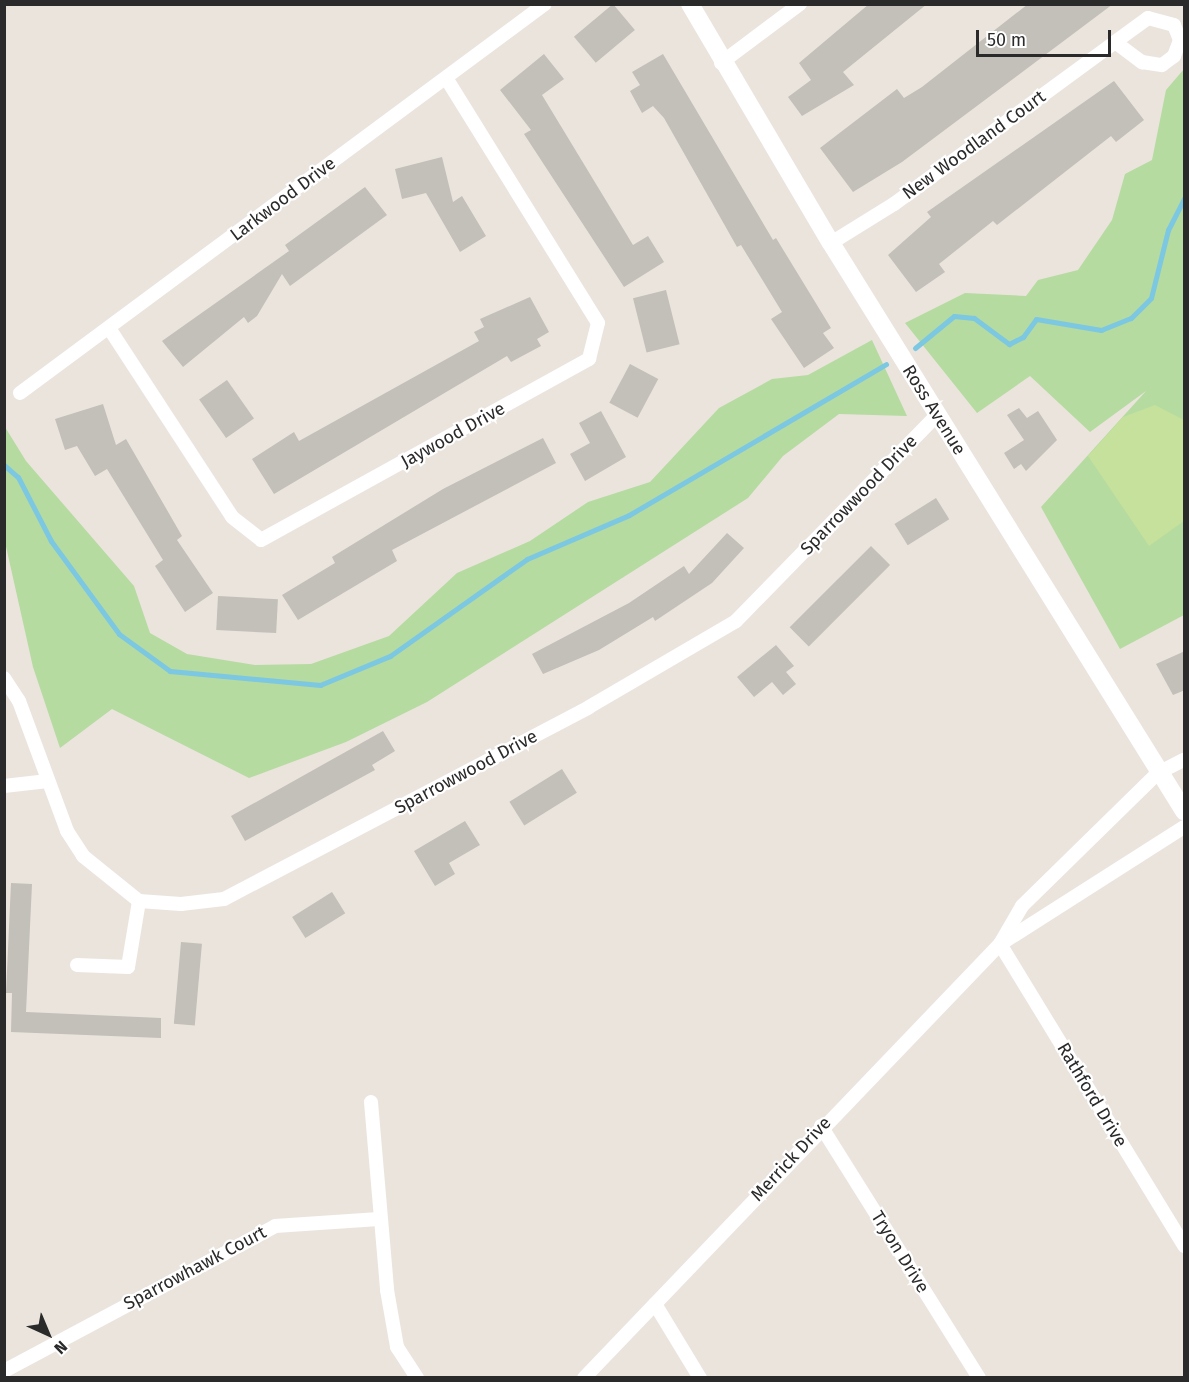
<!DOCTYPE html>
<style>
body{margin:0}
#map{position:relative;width:1189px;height:1382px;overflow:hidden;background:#eae4dd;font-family:"Fira Sans",sans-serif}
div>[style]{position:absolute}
.green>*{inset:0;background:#b5dba0}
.pitch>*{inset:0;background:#c5e19c}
.stream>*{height:5px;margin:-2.5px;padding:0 2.5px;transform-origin:2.5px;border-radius:2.5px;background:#7cc7e1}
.building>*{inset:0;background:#c3bfb9;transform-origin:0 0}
.minor>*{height:14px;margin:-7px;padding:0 7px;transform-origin:7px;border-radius:7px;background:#fff}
.tertiary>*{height:18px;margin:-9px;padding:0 9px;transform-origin:9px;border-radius:9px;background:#fff}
span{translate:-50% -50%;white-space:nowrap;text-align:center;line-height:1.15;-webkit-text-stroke:4.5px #fff;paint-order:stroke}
.street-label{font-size:18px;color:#2a2a2a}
.frame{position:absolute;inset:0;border:6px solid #2a2a2a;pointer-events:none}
.north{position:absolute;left:18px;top:1304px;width:60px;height:60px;-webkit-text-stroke:4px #fff;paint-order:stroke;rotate:136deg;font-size:16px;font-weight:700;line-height:24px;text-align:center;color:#2a2a2a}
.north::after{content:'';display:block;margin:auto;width:21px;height:27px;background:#2a2a2a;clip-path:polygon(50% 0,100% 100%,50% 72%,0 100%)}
.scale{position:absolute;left:976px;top:30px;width:135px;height:27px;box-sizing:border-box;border:3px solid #2a2a2a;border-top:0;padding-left:8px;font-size:18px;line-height:21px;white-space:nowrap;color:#2a2a2a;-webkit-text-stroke:4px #fff;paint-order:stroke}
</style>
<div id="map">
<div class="green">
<i style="clip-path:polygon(1184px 69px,1184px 615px,1120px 649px,1041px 507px,1146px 391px,1090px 432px,1030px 376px,977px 413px,905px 323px,965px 293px,1026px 296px,1038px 280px,1078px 270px,1112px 220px,1125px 174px,1152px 160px,1166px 90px)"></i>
<i style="clip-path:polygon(872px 340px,907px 416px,839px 414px,783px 456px,748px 498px,427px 702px,346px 742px,249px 778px,112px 709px,60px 748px,33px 667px,5px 542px,5px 427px,26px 461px,134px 586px,150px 633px,187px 654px,255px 665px,311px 664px,389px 636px,457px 573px,530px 541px,588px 502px,650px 482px,719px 408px,772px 379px,808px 375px)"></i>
</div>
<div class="pitch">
<i style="clip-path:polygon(1155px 405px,1184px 420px,1184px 521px,1149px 546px,1088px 456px,1123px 417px)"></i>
</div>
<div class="stream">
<i style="left:915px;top:348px;width:50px;rotate:-39.4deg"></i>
<i style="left:954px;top:316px;width:20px;rotate:6deg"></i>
<i style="left:974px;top:318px;width:44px;rotate:36.6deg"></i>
<i style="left:1009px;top:344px;width:16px;rotate:-27deg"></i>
<i style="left:1023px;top:337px;width:22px;rotate:-54deg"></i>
<i style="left:1036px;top:319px;width:66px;rotate:9.6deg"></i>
<i style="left:1101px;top:330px;width:32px;rotate:-22deg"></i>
<i style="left:1131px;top:318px;width:28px;rotate:-45deg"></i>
<i style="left:1151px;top:298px;width:70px;rotate:-76deg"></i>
<i style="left:1168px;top:230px;width:36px;rotate:-63deg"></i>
<i style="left:4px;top:465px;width:18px;rotate:41deg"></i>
<i style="left:18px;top:477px;width:72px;rotate:62.7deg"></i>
<i style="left:51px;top:541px;width:115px;rotate:53.8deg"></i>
<i style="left:119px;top:634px;width:63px;rotate:36deg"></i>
<i style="left:170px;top:671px;width:151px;rotate:5.3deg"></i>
<i style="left:320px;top:685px;width:76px;rotate:-22.5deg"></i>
<i style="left:390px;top:656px;width:168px;rotate:-35.3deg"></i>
<i style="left:527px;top:559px;width:111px;rotate:-23.3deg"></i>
<i style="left:629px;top:515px;width:298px;rotate:-30.4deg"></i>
</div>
<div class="building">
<i style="left:613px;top:4px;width:34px;height:51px;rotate:50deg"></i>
<i style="clip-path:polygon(869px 4px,927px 4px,843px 72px,854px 85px,802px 116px,788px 97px,811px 80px,799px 63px)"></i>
<i style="clip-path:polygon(1028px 4px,1113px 4px,902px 162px,853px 192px,820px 148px,897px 89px,904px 98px,922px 87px)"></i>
<i style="clip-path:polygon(544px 54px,564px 79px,542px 95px,633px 245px,648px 236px,664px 262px,624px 287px,524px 134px,531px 130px,500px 90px)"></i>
<i style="clip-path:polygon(663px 54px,773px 240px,776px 238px,831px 328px,823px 333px,834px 348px,804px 368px,771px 319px,782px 312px,741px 245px,737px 247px,664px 118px,653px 106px,642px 113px,630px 91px,640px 85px,632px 72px)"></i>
<i style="clip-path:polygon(1114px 81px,1144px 120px,1116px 142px,1111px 136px,997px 225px,993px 221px,939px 264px,945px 272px,916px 292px,888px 255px,931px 217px,927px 212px)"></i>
<i style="clip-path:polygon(442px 157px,453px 202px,462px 196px,486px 236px,460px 252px,426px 193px,402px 199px,395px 169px)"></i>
<i style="clip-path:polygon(365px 187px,387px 215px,290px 286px,282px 274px,257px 316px,248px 323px,244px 317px,183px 367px,162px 341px,289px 251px,285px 245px)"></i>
<i style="left:666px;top:290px;width:56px;height:34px;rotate:76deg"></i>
<i style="clip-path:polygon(530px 297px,549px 332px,537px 339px,541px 346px,511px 362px,507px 356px,274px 494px,252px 459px,294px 432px,299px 441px,479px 341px,474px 332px,484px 327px,480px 319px)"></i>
<i style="left:630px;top:364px;width:32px;height:44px;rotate:28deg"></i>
<i style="left:227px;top:380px;width:47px;height:34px;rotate:55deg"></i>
<i style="clip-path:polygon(103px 404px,116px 445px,126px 439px,182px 536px,177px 540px,213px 593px,185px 612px,155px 566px,163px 560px,107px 469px,95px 476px,77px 446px,65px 450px,55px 419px)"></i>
<i style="clip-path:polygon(1019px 408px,1027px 418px,1038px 411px,1057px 440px,1026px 471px,1021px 464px,1014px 469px,1004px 453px,1024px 440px,1007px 415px)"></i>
<i style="clip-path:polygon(601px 411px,626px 457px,585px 481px,570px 454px,590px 443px,579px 423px)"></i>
<i style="clip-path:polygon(543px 438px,556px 463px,392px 550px,397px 561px,298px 620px,282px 595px,335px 563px,332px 557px,443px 489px)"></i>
<i style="left:936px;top:498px;width:25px;height:49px;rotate:58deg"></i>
<i style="clip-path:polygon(727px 533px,744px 548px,712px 583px,655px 621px,653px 617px,599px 650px,543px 674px,532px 654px,629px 603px,684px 566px,689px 574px)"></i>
<i style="left:871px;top:546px;width:27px;height:115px;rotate:45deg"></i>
<i style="left:218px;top:596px;width:60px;height:34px;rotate:3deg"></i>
<i style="clip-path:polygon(776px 645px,794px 666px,786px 672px,796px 684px,783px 695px,772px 682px,754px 697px,737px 677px)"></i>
<i style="clip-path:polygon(1185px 651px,1185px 690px,1173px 695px,1156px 664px)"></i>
<i style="clip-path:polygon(383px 731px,395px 751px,372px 765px,375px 770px,245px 841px,231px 816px)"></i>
<i style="left:562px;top:769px;width:28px;height:62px;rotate:58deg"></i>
<i style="clip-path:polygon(465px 821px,480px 845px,449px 863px,455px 874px,435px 886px,414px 851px)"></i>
<i style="clip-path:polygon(11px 883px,32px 884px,26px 1012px,161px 1018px,161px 1038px,11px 1032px,12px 993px,6px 993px)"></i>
<i style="left:332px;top:892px;width:25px;height:47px;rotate:58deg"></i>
<i style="left:181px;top:942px;width:21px;height:82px;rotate:5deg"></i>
</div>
<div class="minor">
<i style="left:721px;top:63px;width:99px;rotate:-36.8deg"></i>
<i style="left:831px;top:243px;width:74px;rotate:-31.8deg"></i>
<i style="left:894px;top:204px;width:274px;rotate:-36.2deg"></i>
<i style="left:1115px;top:42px;width:34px;rotate:37deg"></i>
<i style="left:1142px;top:62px;width:20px;rotate:9deg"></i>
<i style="left:1162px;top:65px;width:15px;rotate:-37deg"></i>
<i style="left:1174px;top:56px;width:17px;rotate:-69deg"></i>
<i style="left:1180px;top:40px;width:16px;rotate:-112deg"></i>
<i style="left:1174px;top:25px;width:27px;rotate:-165deg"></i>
<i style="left:1148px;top:18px;width:41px;rotate:144deg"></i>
<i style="left:109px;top:328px;width:225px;rotate:56.9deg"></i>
<i style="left:232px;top:517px;width:37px;rotate:38deg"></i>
<i style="left:261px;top:540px;width:375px;rotate:-28.9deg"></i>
<i style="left:589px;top:359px;width:37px;rotate:-76deg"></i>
<i style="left:598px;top:323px;width:288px;rotate:-121.8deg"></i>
<i style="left:20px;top:393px;width:653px;rotate:-36.54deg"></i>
<i style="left:4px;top:678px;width:27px;rotate:57deg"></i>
<i style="left:19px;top:701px;width:139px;rotate:69.7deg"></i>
<i style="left:67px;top:831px;width:30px;rotate:57deg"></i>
<i style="left:83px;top:856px;width:72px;rotate:38.8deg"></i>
<i style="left:139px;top:901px;width:42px;rotate:4.1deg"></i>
<i style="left:181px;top:904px;width:43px;rotate:-6.6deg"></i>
<i style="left:224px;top:899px;width:412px;rotate:-27.7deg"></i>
<i style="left:589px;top:707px;width:170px;rotate:-30.3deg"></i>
<i style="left:736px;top:621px;width:288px;rotate:-45.7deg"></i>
<i style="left:4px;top:786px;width:44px;rotate:-6.5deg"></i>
<i style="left:1002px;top:943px;width:216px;rotate:-32.5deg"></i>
<i style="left:1000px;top:944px;width:354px;rotate:58.6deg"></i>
<i style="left:77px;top:965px;width:51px;rotate:2.2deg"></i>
<i style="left:128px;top:967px;width:67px;rotate:-80.5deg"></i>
<i style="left:371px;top:1102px;width:189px;rotate:85.1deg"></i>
<i style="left:387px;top:1290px;width:58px;rotate:80deg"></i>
<i style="left:397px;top:1347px;width:37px;rotate:57deg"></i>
<i style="left:821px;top:1126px;width:297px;rotate:57.9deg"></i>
<i style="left:655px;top:1304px;width:87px;rotate:58.7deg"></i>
<i style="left:4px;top:1371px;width:307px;rotate:-28.1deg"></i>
<i style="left:275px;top:1226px;width:104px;rotate:-3.9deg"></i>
<i style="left:584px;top:1378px;width:601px;rotate:-46.21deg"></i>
<i style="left:1000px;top:944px;width:44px;rotate:-59.9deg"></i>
<i style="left:1022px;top:906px;width:190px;rotate:-44.4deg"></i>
<i style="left:1158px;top:773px;width:29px;rotate:-27deg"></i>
</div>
<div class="tertiary">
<i style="left:690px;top:4px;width:277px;rotate:59.5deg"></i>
<i style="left:831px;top:243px;width:669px;rotate:58.14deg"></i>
</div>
<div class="street-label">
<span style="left:974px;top:145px;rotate:-36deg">New Woodland Court</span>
<span style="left:283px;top:199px;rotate:-37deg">Larkwood Drive</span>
<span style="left:934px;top:410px;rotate:58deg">Ross Avenue</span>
<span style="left:453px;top:435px;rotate:-29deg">Jaywood Drive</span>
<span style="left:859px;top:495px;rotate:-46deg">Sparrowwood Drive</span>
<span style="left:466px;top:772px;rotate:-28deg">Sparrowwood Drive</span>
<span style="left:1092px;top:1095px;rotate:59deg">Rathford Drive</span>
<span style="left:791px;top:1159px;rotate:-47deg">Merrick Drive</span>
<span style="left:900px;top:1252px;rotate:58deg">Tryon Drive</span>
<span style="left:195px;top:1268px;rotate:-28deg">Sparrowhawk Court</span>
</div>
<div class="frame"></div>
<div class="north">N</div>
<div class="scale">50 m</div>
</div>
